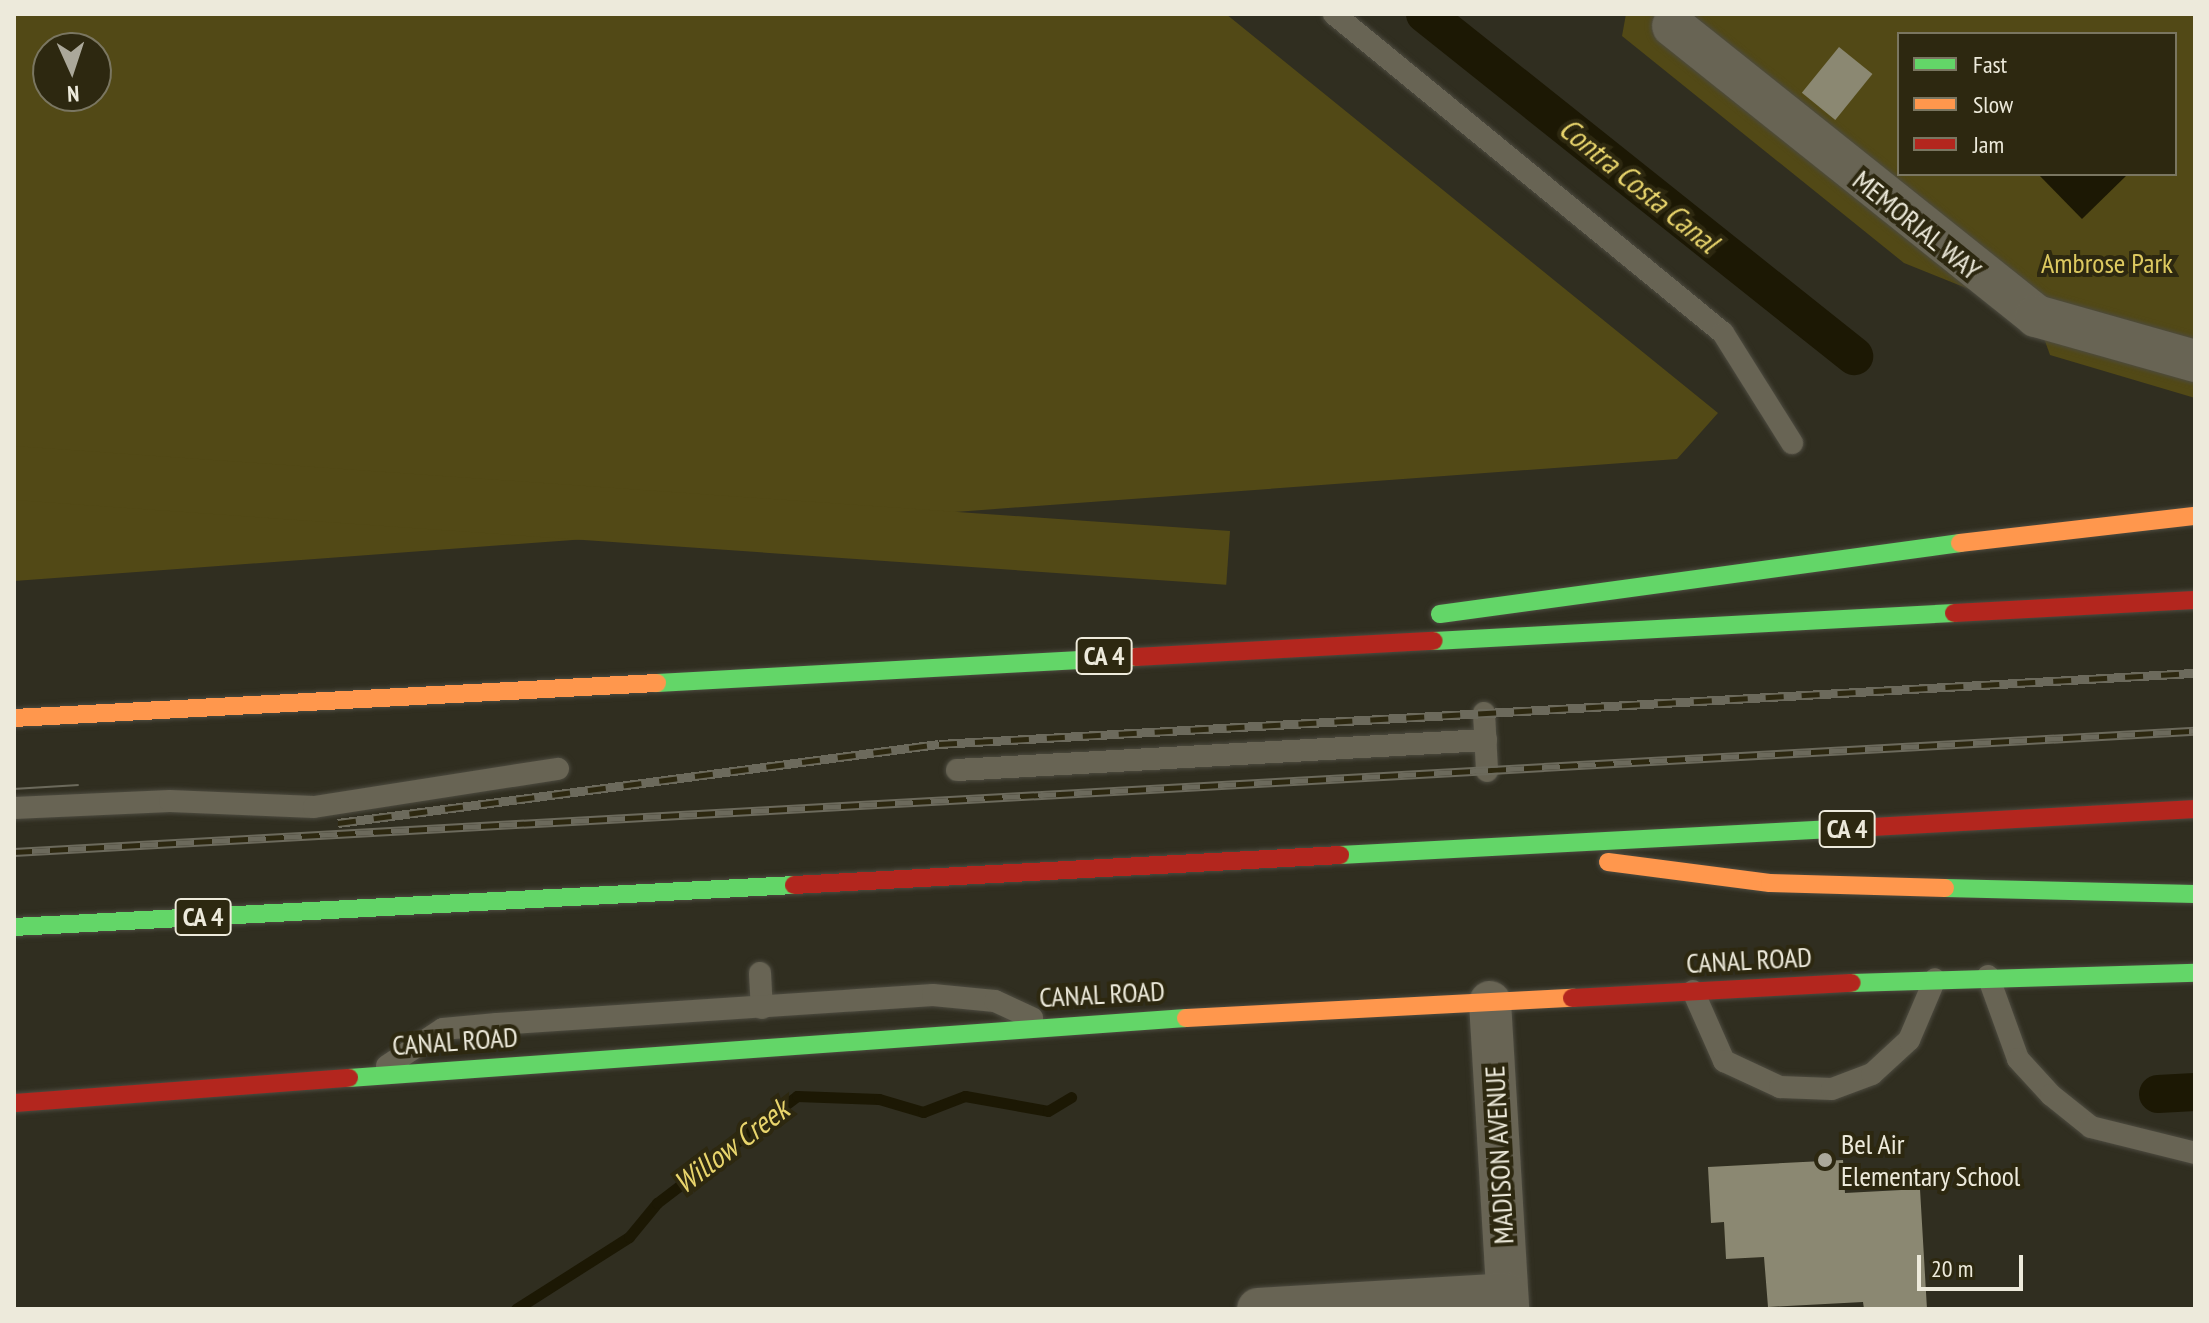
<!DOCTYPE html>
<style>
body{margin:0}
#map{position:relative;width:2209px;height:1323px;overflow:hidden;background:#302e20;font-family:"PT Sans Narrow",sans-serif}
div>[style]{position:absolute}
.green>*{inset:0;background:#524916;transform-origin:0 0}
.water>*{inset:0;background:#1c1804}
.stream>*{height:11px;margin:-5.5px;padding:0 5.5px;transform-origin:5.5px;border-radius:5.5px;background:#1c1804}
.canal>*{height:38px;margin:-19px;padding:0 19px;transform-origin:19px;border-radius:19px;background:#1c1804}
.building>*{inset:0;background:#8b8872;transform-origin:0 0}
.roads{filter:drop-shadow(0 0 2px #4d4b40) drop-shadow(0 0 2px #4d4b40)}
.lane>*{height:22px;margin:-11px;padding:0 11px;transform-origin:11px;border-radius:11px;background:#686454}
.street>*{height:42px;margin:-21px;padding:0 21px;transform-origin:21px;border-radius:21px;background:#686454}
.fast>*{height:18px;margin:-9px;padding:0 9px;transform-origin:9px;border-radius:9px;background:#63d668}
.slow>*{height:18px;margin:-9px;padding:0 9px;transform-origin:9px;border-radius:9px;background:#ff974d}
.jam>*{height:18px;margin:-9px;padding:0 9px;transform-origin:9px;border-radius:9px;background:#b3261e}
.tram>*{height:2px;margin:-1px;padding:0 1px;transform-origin:1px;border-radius:1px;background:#6c6a5c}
.rail>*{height:9px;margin-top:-4.5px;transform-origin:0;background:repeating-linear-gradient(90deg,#2d2810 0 18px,#6c6a5c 0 36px);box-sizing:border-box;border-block:2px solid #6c6a5c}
.dots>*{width:22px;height:22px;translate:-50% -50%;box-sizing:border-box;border:4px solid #2d2810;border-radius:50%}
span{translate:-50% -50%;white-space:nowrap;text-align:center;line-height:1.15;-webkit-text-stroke:8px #2d2810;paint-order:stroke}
.shield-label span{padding:2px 6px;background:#2d2810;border:2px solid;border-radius:6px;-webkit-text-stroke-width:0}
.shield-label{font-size:26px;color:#edeadb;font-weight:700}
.street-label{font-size:28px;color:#edeadb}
.park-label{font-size:28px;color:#ddc960}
.poi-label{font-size:28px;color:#edeadb}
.left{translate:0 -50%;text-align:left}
.water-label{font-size:30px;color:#e9d56c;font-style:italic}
.frame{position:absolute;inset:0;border:16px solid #edeadb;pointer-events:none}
.legend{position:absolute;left:1897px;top:32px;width:280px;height:144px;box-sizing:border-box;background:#2d2810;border:2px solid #7a7661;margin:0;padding:10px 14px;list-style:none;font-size:24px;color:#edeadb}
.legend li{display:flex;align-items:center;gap:16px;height:40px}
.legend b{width:40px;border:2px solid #7a7661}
.north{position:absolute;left:32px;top:32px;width:80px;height:80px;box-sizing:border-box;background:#2d2810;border:2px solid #7a7661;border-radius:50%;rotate:177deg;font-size:22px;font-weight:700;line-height:32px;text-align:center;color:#edeadb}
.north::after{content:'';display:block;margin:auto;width:28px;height:36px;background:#aba89a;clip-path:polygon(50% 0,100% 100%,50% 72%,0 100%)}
.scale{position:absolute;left:1917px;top:1255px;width:106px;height:36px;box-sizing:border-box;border:4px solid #edeadb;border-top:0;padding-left:10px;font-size:24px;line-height:28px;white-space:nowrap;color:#edeadb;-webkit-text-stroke:6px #2d2810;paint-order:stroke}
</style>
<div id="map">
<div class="green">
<i style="clip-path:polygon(evenodd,14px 14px,1226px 14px,1718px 413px,1677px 459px,14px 581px,14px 14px,96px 48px,96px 96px,48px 96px,48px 48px,96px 48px)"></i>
<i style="clip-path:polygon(evenodd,1626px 14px,2195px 14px,2195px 398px,2050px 355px,2036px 316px,1904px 263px,1622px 36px,1626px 14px,1899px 34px,2175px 34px,2175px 174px,1899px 174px,1899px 34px)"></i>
<i style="left:1230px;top:531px;width:54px;height:1219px;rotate:94deg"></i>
</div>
<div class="water">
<i style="clip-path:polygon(2038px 174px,2128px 174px,2082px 219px)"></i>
</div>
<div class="stream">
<i style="left:516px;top:1309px;width:134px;rotate:-32.5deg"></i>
<i style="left:629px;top:1237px;width:44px;rotate:-50.5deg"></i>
<i style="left:657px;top:1203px;width:176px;rotate:-37.4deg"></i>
<i style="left:797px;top:1096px;width:82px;rotate:2.1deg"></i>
<i style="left:879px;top:1099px;width:46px;rotate:16.5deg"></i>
<i style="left:923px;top:1112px;width:45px;rotate:-20.9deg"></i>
<i style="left:965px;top:1096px;width:84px;rotate:10.2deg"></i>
<i style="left:1048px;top:1111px;width:27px;rotate:-31deg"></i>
</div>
<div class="canal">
<i style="left:1425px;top:14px;width:549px;rotate:38.56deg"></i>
<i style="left:2158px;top:1094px;width:37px;rotate:-3deg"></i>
</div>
<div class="building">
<i style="left:1839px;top:47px;width:43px;height:59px;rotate:39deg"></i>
<i style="clip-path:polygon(1843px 1160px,1845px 1193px,1920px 1189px,1927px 1309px,1864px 1309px,1863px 1302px,1768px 1307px,1764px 1257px,1726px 1259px,1724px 1222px,1711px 1223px,1708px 1167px)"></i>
</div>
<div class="roads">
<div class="lane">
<i style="left:1334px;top:14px;width:503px;rotate:39.35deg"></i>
<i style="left:1723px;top:333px;width:130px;rotate:57.9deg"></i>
<i style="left:1484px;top:713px;width:58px;rotate:87deg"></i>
<i style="left:957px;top:770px;width:530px;rotate:-3.25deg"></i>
<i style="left:14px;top:808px;width:156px;rotate:-2.6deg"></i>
<i style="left:170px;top:801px;width:144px;rotate:2.4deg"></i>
<i style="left:314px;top:807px;width:247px;rotate:-8.9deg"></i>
<i style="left:760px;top:973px;width:35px;rotate:87deg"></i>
<i style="left:1988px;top:976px;width:88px;rotate:70.1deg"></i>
<i style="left:2018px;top:1059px;width:49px;rotate:47.5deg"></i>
<i style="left:2051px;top:1095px;width:51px;rotate:38.7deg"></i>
<i style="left:2091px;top:1127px;width:107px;rotate:14deg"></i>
<i style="left:1693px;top:991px;width:77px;rotate:66.1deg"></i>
<i style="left:1724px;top:1061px;width:62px;rotate:24.9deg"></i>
<i style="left:1780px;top:1087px;width:52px;rotate:2.2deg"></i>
<i style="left:1832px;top:1089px;width:43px;rotate:-20.6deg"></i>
<i style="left:1872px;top:1074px;width:50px;rotate:-42.6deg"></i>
<i style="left:1909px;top:1040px;width:66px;rotate:-66.9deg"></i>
<i style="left:387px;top:1066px;width:67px;rotate:-33.5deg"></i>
<i style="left:443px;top:1029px;width:54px;rotate:-5.3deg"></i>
<i style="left:497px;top:1024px;width:437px;rotate:-3.8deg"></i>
<i style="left:933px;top:995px;width:62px;rotate:5.5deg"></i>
<i style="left:995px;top:1001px;width:41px;rotate:24.7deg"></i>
</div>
<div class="street">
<i style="left:1673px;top:26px;width:465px;rotate:38.6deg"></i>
<i style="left:2036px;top:316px;width:165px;rotate:15.8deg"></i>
<i style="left:1490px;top:1002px;width:308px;rotate:86.6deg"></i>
<i style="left:1258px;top:1309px;width:249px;rotate:-3.4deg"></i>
</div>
<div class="fast">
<i style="left:1440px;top:614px;width:525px;rotate:-7.77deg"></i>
<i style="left:1434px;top:641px;width:521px;rotate:-3.08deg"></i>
<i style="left:657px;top:683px;width:479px;rotate:-3.1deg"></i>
<i style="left:1340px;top:855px;width:533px;rotate:-3.01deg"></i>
<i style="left:1945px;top:888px;width:250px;rotate:1.4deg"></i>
<i style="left:14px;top:927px;width:781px;rotate:-3.08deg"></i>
<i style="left:1852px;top:983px;width:343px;rotate:-1.7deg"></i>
<i style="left:349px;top:1078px;width:839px;rotate:-4.1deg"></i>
</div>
<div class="slow">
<i style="left:1960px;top:543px;width:237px;rotate:-6.6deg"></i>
<i style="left:14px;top:718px;width:644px;rotate:-3.12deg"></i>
<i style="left:1608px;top:862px;width:163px;rotate:7.4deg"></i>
<i style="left:1770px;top:883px;width:175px;rotate:1.6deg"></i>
<i style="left:1186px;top:1018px;width:387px;rotate:-3deg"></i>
</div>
<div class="jam">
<i style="left:1954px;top:613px;width:241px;rotate:-3.1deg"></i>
<i style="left:1135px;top:657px;width:299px;rotate:-3.1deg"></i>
<i style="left:1872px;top:827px;width:324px;rotate:-3.2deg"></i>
<i style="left:794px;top:885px;width:547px;rotate:-3.14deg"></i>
<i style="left:1572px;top:998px;width:280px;rotate:-3.1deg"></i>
<i style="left:14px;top:1103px;width:336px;rotate:-4.3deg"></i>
</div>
</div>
<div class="tram">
<i style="left:14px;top:789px;width:64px;rotate:-3.6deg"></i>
</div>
<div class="rail">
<i style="left:338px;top:823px;width:606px;rotate:-7.49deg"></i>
<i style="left:939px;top:744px;width:1258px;rotate:-3.24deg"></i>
<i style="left:14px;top:852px;width:2184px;rotate:-3.18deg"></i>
</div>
<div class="dots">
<i style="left:1825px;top:1160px;background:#aba89a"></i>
</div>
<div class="shield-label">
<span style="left:1104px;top:656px">CA 4</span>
<span style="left:1847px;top:829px">CA 4</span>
<span style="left:203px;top:917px">CA 4</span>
</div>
<div class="street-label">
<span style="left:1917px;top:225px;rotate:39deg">MEMORIAL WAY</span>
<span style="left:1749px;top:960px;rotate:-3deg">CANAL ROAD</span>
<span style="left:1102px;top:994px;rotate:-3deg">CANAL ROAD</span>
<span style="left:455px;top:1041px;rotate:-4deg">CANAL ROAD</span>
<span style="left:1499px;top:1155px;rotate:-93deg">MADISON AVENUE</span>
</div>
<div class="park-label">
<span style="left:2107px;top:263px">Ambrose Park</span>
</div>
<div class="poi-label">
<span class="left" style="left:1841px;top:1160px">Bel Air<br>Elementary School</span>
</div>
<div class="water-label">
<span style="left:1639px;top:185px;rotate:39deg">Contra Costa Canal</span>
<span style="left:731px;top:1146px;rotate:-37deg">Willow Creek</span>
</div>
<div class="frame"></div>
<ul class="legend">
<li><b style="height:10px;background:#63d668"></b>Fast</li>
<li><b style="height:10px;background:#ff974d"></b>Slow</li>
<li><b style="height:10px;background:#b3261e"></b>Jam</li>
</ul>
<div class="north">N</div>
<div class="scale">20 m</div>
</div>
